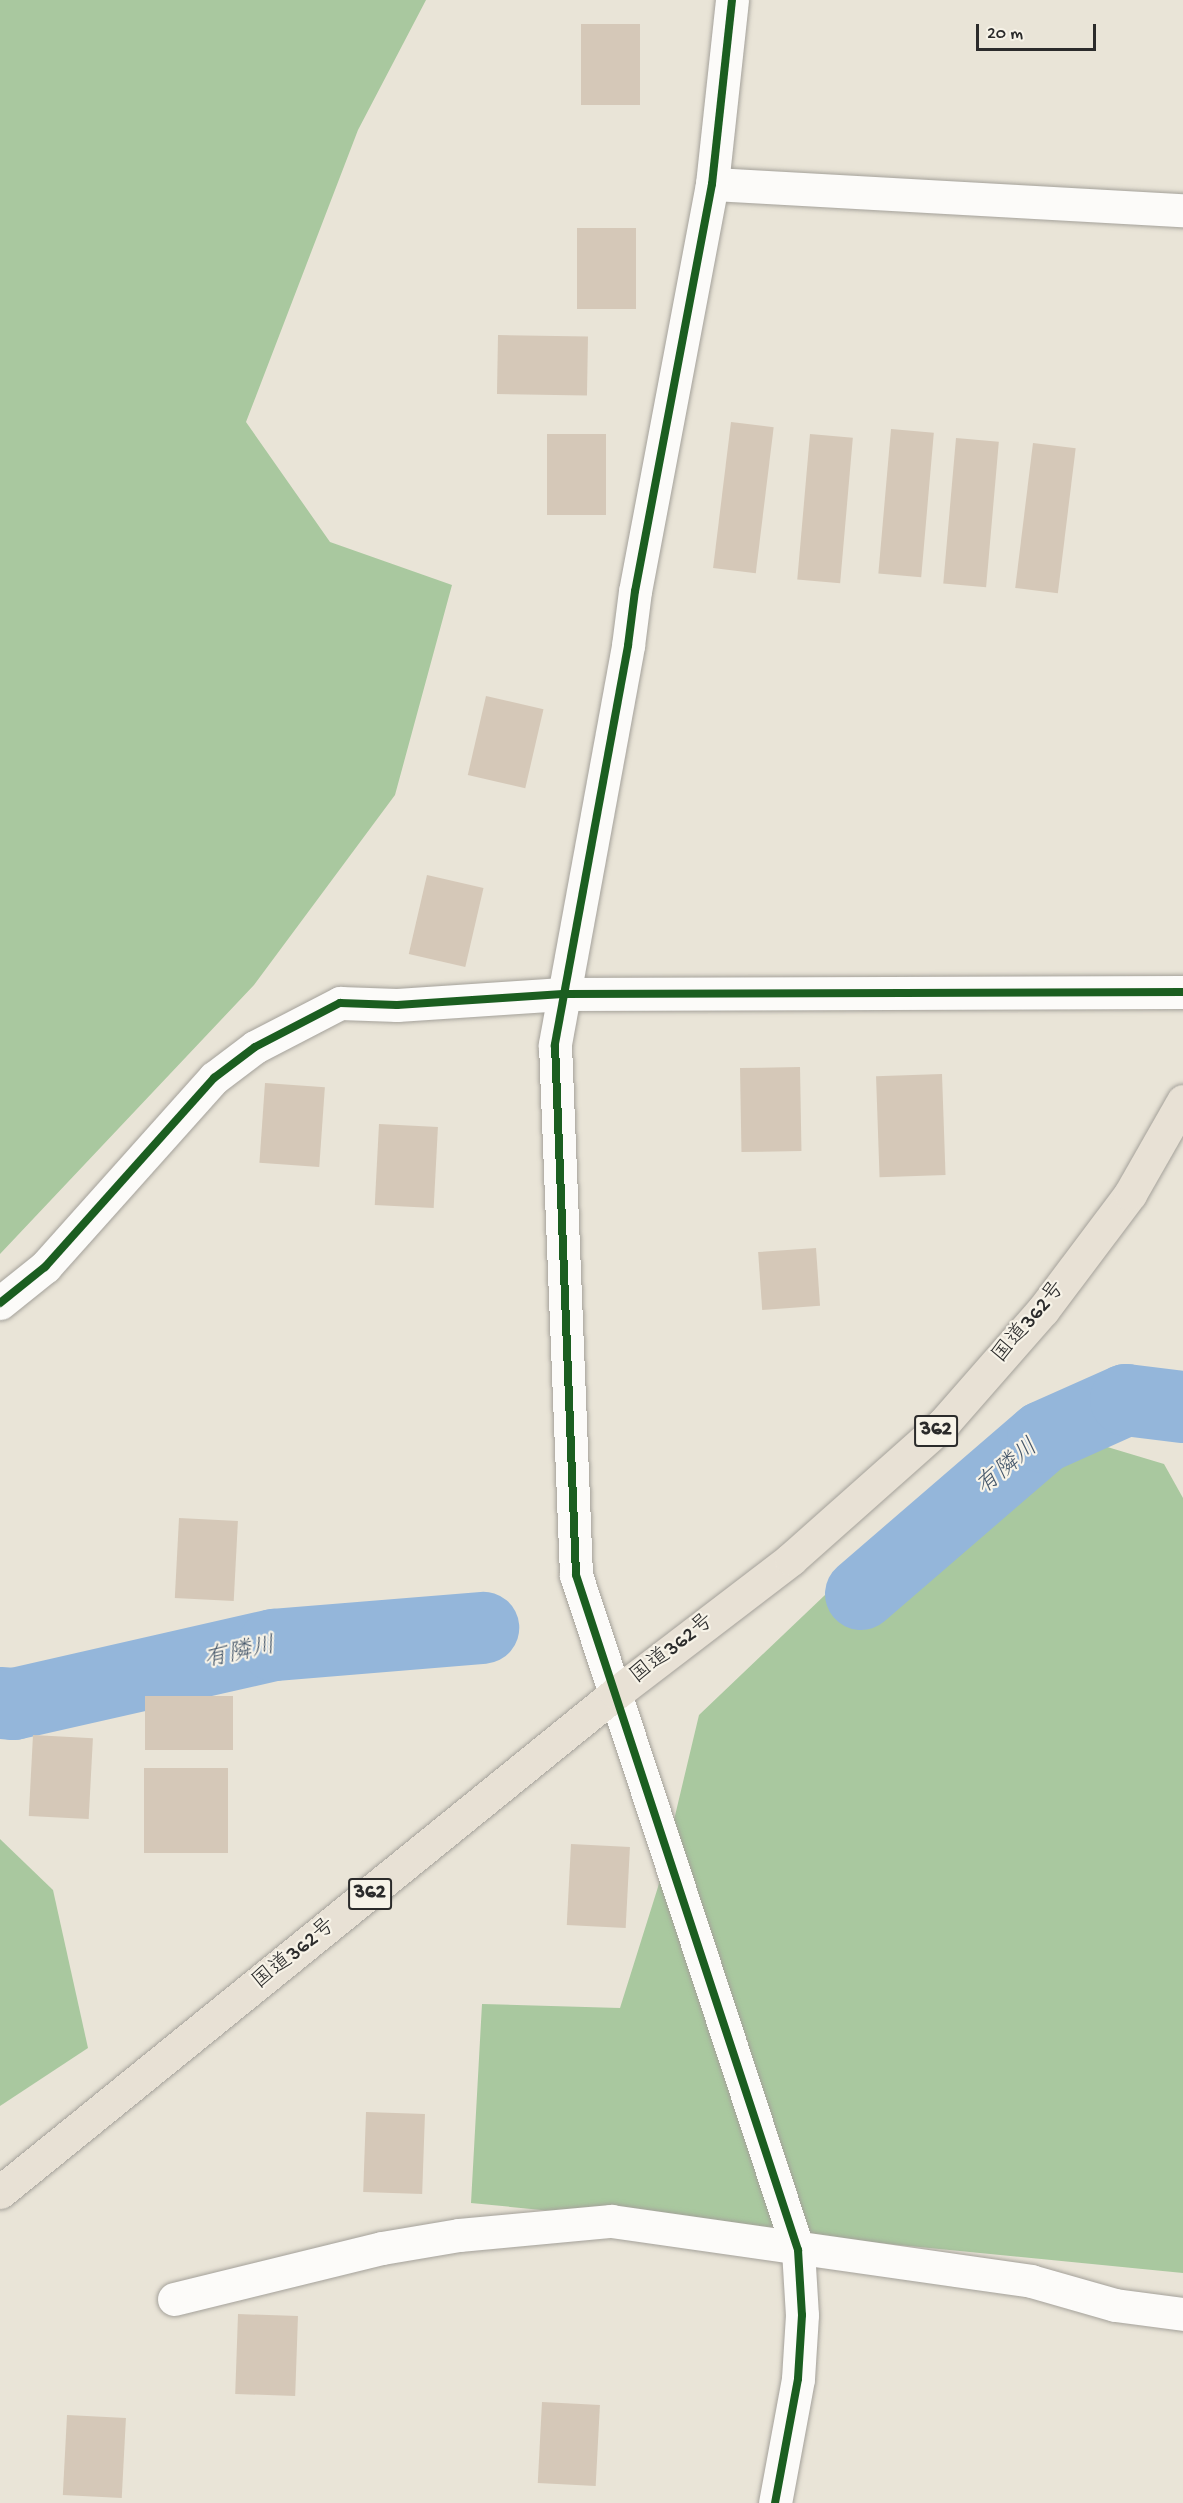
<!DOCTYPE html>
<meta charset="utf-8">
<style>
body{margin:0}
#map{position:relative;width:1183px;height:2503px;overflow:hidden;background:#e9e4d7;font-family:"Gochi Hand","Klee One",sans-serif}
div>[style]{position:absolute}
.forest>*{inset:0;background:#a9c89f}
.river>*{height:72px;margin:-36px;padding:0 36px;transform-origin:36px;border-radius:36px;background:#94b6da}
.building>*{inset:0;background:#d5c8b8;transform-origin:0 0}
.roads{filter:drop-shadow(0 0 2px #a4a19a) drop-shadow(0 0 2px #a4a19a)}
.minor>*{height:33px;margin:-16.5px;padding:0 16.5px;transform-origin:16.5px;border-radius:16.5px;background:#fcfbf9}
.highway>*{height:33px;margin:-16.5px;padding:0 16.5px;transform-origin:16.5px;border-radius:16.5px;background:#e8e1d5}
.cycleway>*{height:8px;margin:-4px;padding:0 4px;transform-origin:4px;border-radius:4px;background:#1b5e20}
span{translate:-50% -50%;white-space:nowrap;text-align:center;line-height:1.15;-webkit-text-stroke:4.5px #f7f3e8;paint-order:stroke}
.shield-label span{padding:2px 4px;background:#f7f3e8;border:2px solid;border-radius:4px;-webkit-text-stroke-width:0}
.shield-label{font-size:21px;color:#2b2b2b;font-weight:700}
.street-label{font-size:22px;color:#2b2b2b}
.water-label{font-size:24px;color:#435569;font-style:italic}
.scale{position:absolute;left:976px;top:24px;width:120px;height:27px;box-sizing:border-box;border:3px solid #2b2b2b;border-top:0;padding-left:8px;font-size:18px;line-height:21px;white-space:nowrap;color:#2b2b2b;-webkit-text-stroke:4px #f7f3e8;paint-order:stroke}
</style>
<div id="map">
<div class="forest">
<i style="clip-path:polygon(0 0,426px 0,358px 130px,246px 422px,330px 542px,452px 585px,395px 795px,254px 985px,0 1254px)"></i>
<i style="clip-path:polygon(1034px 1425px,1164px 1464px,1183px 1498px,1183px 2273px,471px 2203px,482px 2004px,620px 2008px,658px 1887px,699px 1715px,867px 1555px)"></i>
<i style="clip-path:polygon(0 1839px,53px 1890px,88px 2048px,0 2106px)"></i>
</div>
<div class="river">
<i style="left:861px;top:1594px;width:240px;rotate:-40.8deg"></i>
<i style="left:1043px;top:1437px;width:91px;rotate:-24deg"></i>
<i style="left:1126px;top:1400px;width:57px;rotate:7deg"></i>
<i style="left:0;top:1703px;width:14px;rotate:4deg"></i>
<i style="left:14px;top:1704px;width:267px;rotate:-12.8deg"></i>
<i style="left:274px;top:1645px;width:210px;rotate:-4.7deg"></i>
</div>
<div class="building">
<i style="left:581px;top:24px;width:59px;height:81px"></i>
<i style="left:636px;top:228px;width:81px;height:59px;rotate:90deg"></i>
<i style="left:498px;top:335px;width:90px;height:59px;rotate:1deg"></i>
<i style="left:731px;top:422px;width:43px;height:147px;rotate:7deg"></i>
<i style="left:891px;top:429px;width:43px;height:145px;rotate:5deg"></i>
<i style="left:547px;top:434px;width:59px;height:81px"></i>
<i style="left:810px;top:434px;width:43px;height:146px;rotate:5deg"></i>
<i style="left:956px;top:438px;width:43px;height:146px;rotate:5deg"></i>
<i style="left:1033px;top:443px;width:43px;height:146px;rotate:7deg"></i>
<i style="left:486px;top:696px;width:59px;height:81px;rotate:13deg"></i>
<i style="left:427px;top:875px;width:58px;height:81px;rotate:13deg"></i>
<i style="left:800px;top:1067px;width:84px;height:60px;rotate:89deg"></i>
<i style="left:942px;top:1074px;width:101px;height:66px;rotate:88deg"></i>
<i style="left:265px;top:1083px;width:60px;height:80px;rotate:4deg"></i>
<i style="left:379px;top:1124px;width:59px;height:81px;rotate:3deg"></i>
<i style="left:816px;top:1248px;width:58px;height:58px;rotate:86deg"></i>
<i style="left:179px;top:1518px;width:59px;height:80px;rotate:3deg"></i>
<i style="left:145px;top:1696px;width:88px;height:54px"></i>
<i style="left:33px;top:1735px;width:60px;height:81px;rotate:3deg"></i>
<i style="left:228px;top:1768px;width:85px;height:84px;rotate:90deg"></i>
<i style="left:571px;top:1844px;width:59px;height:81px;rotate:3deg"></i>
<i style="left:366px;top:2112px;width:59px;height:80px;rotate:2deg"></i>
<i style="left:238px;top:2314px;width:60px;height:80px;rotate:2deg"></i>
<i style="left:542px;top:2402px;width:58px;height:81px;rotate:3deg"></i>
<i style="left:67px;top:2415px;width:59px;height:80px;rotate:3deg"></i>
</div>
<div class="roads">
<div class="minor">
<i style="left:732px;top:0;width:185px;rotate:96.2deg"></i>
<i style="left:712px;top:184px;width:414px;rotate:100.7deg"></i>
<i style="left:635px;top:591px;width:55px;rotate:97.3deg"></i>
<i style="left:628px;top:646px;width:406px;rotate:100.4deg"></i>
<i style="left:555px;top:1045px;width:530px;rotate:87.73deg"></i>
<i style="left:576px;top:1575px;width:711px;rotate:71.79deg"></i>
<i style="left:798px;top:2250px;width:65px;rotate:86.5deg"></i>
<i style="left:802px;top:2315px;width:64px;rotate:93.6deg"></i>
<i style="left:798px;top:2379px;width:126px;rotate:100.5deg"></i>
<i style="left:712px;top:184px;width:472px;rotate:3.2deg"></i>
<i style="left:0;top:1303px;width:58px;rotate:-38.7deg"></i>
<i style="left:45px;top:1267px;width:254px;rotate:-48.2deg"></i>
<i style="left:214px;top:1078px;width:51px;rotate:-37.1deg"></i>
<i style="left:255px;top:1047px;width:96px;rotate:-27.4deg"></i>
<i style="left:340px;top:1003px;width:57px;rotate:2deg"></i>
<i style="left:397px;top:1005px;width:166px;rotate:-3.8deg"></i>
<i style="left:563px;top:994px;width:620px;rotate:-0.18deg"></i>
<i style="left:174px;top:2299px;width:214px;rotate:-13.8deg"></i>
<i style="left:382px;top:2248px;width:78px;rotate:-9.6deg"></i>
<i style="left:459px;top:2235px;width:153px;rotate:-5.3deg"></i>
<i style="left:611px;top:2221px;width:424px;rotate:8.1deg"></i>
<i style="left:1031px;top:2281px;width:87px;rotate:15.9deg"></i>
<i style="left:1115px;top:2305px;width:69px;rotate:7.5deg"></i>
</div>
<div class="highway">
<i style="left:0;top:2192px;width:793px;rotate:-39.01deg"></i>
<i style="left:616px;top:1693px;width:220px;rotate:-37.4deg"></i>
<i style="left:791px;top:1559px;width:205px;rotate:-41.6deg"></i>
<i style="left:944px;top:1423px;width:150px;rotate:-48.8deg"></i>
<i style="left:1043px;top:1310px;width:145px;rotate:-53.1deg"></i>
<i style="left:1130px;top:1194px;width:107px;rotate:-60.3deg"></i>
</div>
</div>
<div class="cycleway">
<i style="left:732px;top:0;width:185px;rotate:96.2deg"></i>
<i style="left:712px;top:184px;width:414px;rotate:100.7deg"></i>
<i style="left:635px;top:591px;width:55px;rotate:97.3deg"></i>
<i style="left:628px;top:646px;width:406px;rotate:100.4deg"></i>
<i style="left:555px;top:1045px;width:530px;rotate:87.73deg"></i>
<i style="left:576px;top:1575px;width:711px;rotate:71.79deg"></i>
<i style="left:798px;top:2250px;width:65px;rotate:86.5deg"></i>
<i style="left:802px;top:2315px;width:64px;rotate:93.6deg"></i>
<i style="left:798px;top:2379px;width:126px;rotate:100.5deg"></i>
<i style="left:0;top:1303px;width:58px;rotate:-38.7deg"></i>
<i style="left:45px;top:1267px;width:254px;rotate:-48.2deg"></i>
<i style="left:214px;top:1078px;width:51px;rotate:-37.1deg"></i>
<i style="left:255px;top:1047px;width:96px;rotate:-27.4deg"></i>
<i style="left:340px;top:1003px;width:57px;rotate:2deg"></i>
<i style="left:397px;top:1005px;width:166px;rotate:-3.8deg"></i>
<i style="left:563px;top:994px;width:620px;rotate:-0.18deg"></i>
</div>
<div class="shield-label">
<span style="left:936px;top:1431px">362</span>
<span style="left:370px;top:1894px">362</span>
</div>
<div class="street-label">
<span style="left:1030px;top:1323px;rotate:-50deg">国道362号</span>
<span style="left:673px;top:1650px;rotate:-38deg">国道362号</span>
<span style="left:295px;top:1955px;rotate:-39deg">国道362号</span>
</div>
<div class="water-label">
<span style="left:1008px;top:1468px;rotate:-40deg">有隣川</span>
<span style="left:240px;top:1654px;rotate:-12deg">有隣川</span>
</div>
<div class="scale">20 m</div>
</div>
